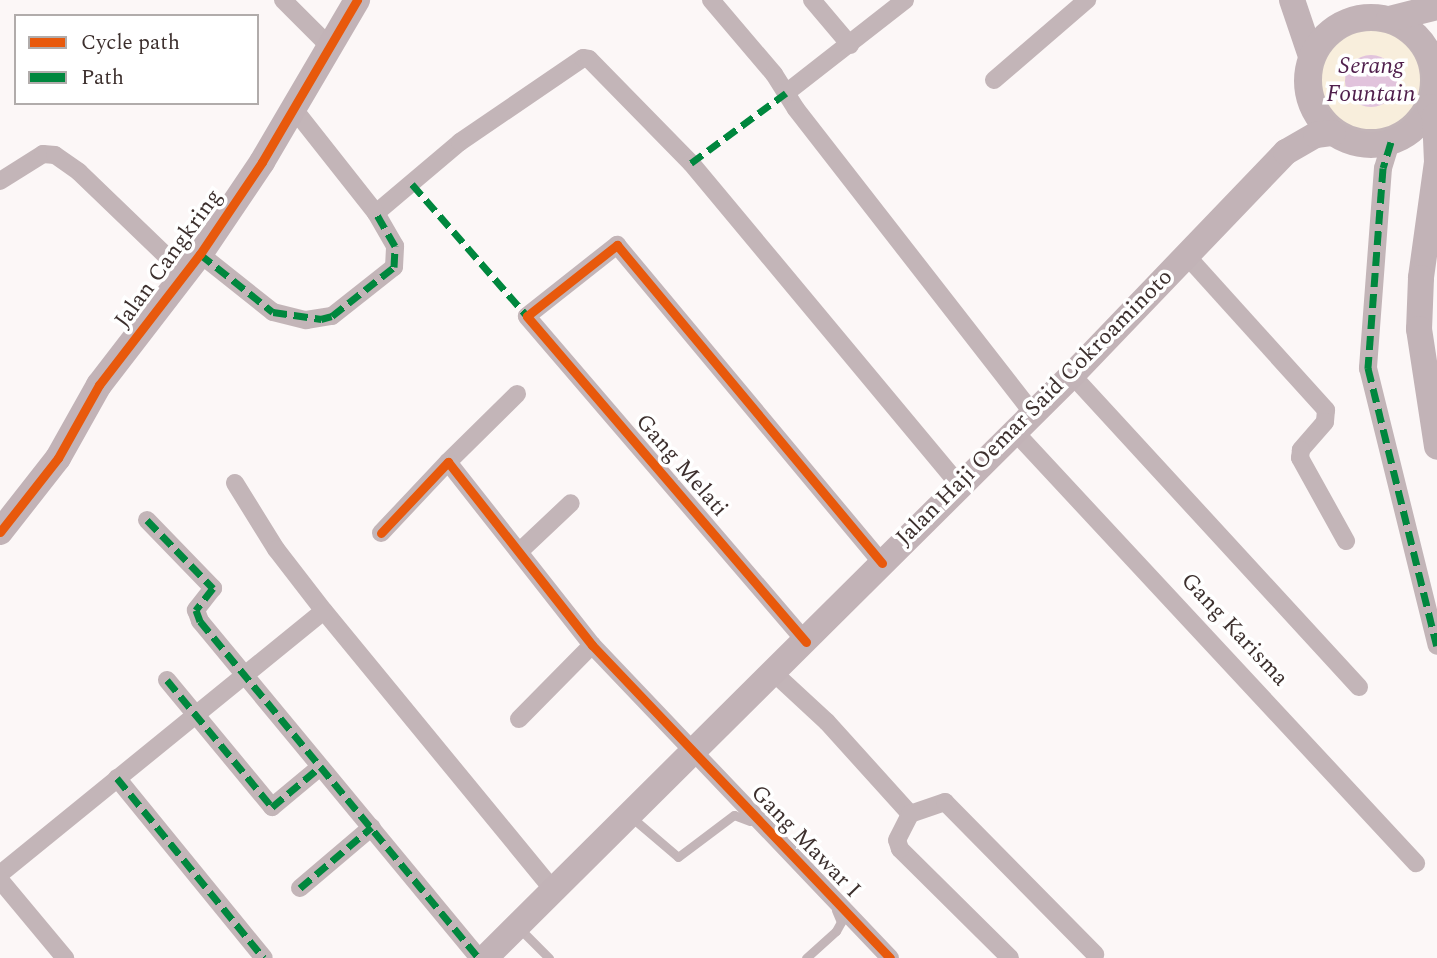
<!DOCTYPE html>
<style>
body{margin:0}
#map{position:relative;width:1437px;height:958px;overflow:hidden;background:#fcf7f7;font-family:Spectral,serif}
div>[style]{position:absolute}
.green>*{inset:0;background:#f8eedc}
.round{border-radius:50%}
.water>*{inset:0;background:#e1c3dc}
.lane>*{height:9px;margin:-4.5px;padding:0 4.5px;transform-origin:4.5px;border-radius:4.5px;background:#c3b5b8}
.street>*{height:18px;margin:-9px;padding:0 9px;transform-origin:9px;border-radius:9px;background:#c3b5b8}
.street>.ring{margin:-9px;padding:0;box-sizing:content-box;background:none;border:18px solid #c3b5b8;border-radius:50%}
.secondary>*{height:26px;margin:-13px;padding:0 13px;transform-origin:13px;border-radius:13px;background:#c2b3b7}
.secondary>.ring{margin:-13px;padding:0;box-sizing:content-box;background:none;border:26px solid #c2b3b7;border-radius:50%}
.quiet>*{height:7px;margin-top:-3.5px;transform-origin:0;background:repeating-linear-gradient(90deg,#00873e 0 14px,transparent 0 21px)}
.cycleway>*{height:9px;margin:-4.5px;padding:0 4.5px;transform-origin:4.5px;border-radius:4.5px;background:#e8590c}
span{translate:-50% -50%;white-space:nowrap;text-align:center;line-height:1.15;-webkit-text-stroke:7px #fff;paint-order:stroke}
.street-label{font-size:23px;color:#3d302e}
.water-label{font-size:24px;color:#501f4c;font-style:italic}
.legend{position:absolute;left:14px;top:14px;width:245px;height:91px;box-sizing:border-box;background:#fff;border:2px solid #b1acab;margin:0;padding:9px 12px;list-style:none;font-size:21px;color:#3d302e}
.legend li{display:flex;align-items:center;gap:14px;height:35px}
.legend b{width:35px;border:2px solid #b1acab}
</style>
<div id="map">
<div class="green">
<i class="round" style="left:1318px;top:26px;width:106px;height:106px"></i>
</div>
<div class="water">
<i class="round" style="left:1345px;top:55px;width:52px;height:52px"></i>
</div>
<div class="lane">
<i style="left:630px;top:816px;width:63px;rotate:40.5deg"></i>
<i style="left:678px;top:857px;width:70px;rotate:-36.9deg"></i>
<i style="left:734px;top:815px;width:17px;rotate:21deg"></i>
<i style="left:518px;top:927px;width:44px;rotate:45deg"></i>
<i style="left:806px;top:958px;width:40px;rotate:-42deg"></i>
<i style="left:836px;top:931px;width:10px;rotate:-61deg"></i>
<i style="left:841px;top:922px;width:13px;rotate:-113deg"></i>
</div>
<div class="street">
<i style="left:283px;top:0;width:65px;rotate:45deg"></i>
<i style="left:711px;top:0;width:97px;rotate:49.6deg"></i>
<i style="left:774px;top:74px;width:41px;rotate:57.8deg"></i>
<i style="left:796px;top:109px;width:385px;rotate:52.1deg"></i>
<i style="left:812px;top:0;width:59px;rotate:49.8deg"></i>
<i class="ring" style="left:1313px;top:22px;width:98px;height:98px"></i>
<i style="left:994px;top:80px;width:123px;rotate:-40.7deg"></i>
<i style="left:786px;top:93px;width:151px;rotate:-38deg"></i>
<i style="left:1391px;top:142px;width:27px;rotate:107deg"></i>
<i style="left:1383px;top:168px;width:201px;rotate:94.3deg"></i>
<i style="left:1368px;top:368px;width:286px;rotate:76.1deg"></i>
<i style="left:0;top:181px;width:51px;rotate:-32.1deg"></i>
<i style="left:43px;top:154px;width:12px;rotate:5deg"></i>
<i style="left:55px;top:155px;width:29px;rotate:35deg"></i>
<i style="left:79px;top:172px;width:147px;rotate:43.9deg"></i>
<i style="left:376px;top:213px;width:110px;rotate:-40.2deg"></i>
<i style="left:460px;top:142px;width:149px;rotate:-34.3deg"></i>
<i style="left:583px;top:58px;width:6px;rotate:9deg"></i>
<i style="left:589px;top:59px;width:146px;rotate:45.6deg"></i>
<i style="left:691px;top:163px;width:420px;rotate:50.2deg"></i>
<i style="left:200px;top:254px;width:93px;rotate:38.5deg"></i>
<i style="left:273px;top:312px;width:34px;rotate:14deg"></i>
<i style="left:306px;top:320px;width:26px;rotate:-9deg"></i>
<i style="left:332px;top:316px;width:79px;rotate:-38.3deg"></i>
<i style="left:394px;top:267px;width:21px;rotate:-87deg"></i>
<i style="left:395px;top:246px;width:38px;rotate:-120deg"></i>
<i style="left:376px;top:213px;width:132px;rotate:-128.3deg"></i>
<i style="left:1186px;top:255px;width:209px;rotate:47.9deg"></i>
<i style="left:1326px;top:410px;width:12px;rotate:95deg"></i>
<i style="left:1325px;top:422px;width:37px;rotate:131deg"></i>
<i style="left:1301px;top:450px;width:8px;rotate:97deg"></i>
<i style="left:1300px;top:458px;width:95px;rotate:61deg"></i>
<i style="left:1072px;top:375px;width:424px;rotate:47.4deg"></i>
<i style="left:1015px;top:432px;width:589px;rotate:47.07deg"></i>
<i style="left:448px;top:462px;width:97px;rotate:-44.6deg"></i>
<i style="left:235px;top:483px;width:78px;rotate:58.2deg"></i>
<i style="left:276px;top:549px;width:78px;rotate:52.3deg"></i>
<i style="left:324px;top:611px;width:364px;rotate:50.6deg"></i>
<i style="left:147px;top:520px;width:95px;rotate:45.9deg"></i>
<i style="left:213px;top:588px;width:28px;rotate:128deg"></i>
<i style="left:196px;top:610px;width:12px;rotate:70deg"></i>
<i style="left:200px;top:621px;width:438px;rotate:50.4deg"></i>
<i style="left:381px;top:533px;width:98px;rotate:-46.7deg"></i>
<i style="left:448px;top:462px;width:233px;rotate:51.8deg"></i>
<i style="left:592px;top:645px;width:432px;rotate:46.4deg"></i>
<i style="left:519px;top:552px;width:71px;rotate:-43.3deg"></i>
<i style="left:806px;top:642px;width:429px;rotate:-130.6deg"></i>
<i style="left:527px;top:316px;width:115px;rotate:-38.3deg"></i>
<i style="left:617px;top:245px;width:414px;rotate:50.2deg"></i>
<i style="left:774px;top:673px;width:72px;rotate:42.8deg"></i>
<i style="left:827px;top:722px;width:124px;rotate:47.9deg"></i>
<i style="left:167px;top:680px;width:165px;rotate:50.4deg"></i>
<i style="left:272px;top:807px;width:62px;rotate:-39.8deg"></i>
<i style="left:519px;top:719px;width:104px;rotate:-45.4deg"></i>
<i style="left:117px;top:778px;width:232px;rotate:50.8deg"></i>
<i style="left:0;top:874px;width:417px;rotate:-39.1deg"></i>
<i style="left:0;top:880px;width:102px;rotate:50.2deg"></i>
<i style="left:300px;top:888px;width:94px;rotate:-40.3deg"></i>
<i style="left:1010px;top:958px;width:155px;rotate:-135.3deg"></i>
<i style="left:900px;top:849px;width:9px;rotate:-108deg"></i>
<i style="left:897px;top:840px;width:29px;rotate:-63deg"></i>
<i style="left:910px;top:814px;width:37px;rotate:-19deg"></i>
<i style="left:945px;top:802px;width:214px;rotate:45.4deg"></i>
</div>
<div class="secondary">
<i style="left:1292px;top:0;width:59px;rotate:71.3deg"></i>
<i class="ring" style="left:1307px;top:17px;width:102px;height:102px"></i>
<i style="left:1389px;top:19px;width:49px;rotate:-14deg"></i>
<i style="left:1430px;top:107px;width:10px;rotate:61deg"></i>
<i style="left:1435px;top:116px;width:46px;rotate:87.5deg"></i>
<i style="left:1437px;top:162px;width:117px;rotate:97.9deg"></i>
<i style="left:1421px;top:278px;width:51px;rotate:92.2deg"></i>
<i style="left:1419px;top:329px;width:119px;rotate:81.3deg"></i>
<i style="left:0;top:532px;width:94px;rotate:-51.9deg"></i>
<i style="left:58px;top:458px;width:84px;rotate:-60.7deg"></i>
<i style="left:99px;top:385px;width:165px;rotate:-52.4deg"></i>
<i style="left:200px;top:254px;width:111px;rotate:-56deg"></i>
<i style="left:262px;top:162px;width:188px;rotate:-59.6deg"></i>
<i style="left:485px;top:958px;width:827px;rotate:-44.8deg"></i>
<i style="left:1072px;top:375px;width:309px;rotate:-46.2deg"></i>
<i style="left:1286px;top:152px;width:34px;rotate:-30deg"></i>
<i style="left:1316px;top:135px;width:17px;rotate:-7deg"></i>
</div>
<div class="quiet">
<i style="left:1391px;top:142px;width:27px;rotate:107deg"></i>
<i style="left:1383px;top:168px;width:201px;rotate:94.3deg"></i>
<i style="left:1368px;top:368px;width:286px;rotate:76.1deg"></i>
<i style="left:691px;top:163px;width:118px;rotate:-36.4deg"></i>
<i style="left:412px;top:184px;width:175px;rotate:48.9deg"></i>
<i style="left:200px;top:254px;width:93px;rotate:38.5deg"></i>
<i style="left:273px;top:312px;width:49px;rotate:8.3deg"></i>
<i style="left:321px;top:319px;width:11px;rotate:-15deg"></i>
<i style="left:332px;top:316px;width:79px;rotate:-38.3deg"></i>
<i style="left:394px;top:267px;width:21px;rotate:-87deg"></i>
<i style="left:395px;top:246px;width:38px;rotate:-120deg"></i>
<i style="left:147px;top:520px;width:95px;rotate:45.9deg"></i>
<i style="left:213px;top:588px;width:28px;rotate:128deg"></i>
<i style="left:196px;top:610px;width:12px;rotate:70deg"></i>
<i style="left:200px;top:621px;width:438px;rotate:50.4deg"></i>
<i style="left:167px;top:680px;width:165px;rotate:50.4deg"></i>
<i style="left:272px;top:807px;width:62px;rotate:-39.8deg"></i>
<i style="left:117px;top:778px;width:232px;rotate:50.8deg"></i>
<i style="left:300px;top:888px;width:94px;rotate:-40.3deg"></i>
</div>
<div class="cycleway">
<i style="left:0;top:532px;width:94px;rotate:-51.9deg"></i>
<i style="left:58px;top:458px;width:84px;rotate:-60.7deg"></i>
<i style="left:99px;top:385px;width:165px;rotate:-52.4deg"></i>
<i style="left:200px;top:254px;width:111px;rotate:-56deg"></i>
<i style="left:262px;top:162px;width:188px;rotate:-59.6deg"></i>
<i style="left:381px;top:533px;width:98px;rotate:-46.7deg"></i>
<i style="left:448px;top:462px;width:233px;rotate:51.8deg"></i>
<i style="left:592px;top:645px;width:432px;rotate:46.4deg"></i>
<i style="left:806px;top:642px;width:429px;rotate:-130.6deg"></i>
<i style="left:527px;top:316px;width:115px;rotate:-38.3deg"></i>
<i style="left:617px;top:245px;width:414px;rotate:50.2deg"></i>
</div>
<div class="street-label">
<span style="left:169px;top:259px;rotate:-54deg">Jalan Cangkring</span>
<span style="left:1035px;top:408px;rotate:-45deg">Jalan Haji Oemar Said Cokroaminoto</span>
<span style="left:681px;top:466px;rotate:49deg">Gang Melati</span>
<span style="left:1234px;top:630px;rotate:47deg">Gang Karisma</span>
<span style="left:805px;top:842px;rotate:46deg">Gang Mawar I</span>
</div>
<div class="water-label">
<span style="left:1371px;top:81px">Serang<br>Fountain</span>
</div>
<ul class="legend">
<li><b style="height:9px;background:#e8590c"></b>Cycle path</li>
<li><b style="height:9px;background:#00873e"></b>Path</li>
</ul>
</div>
